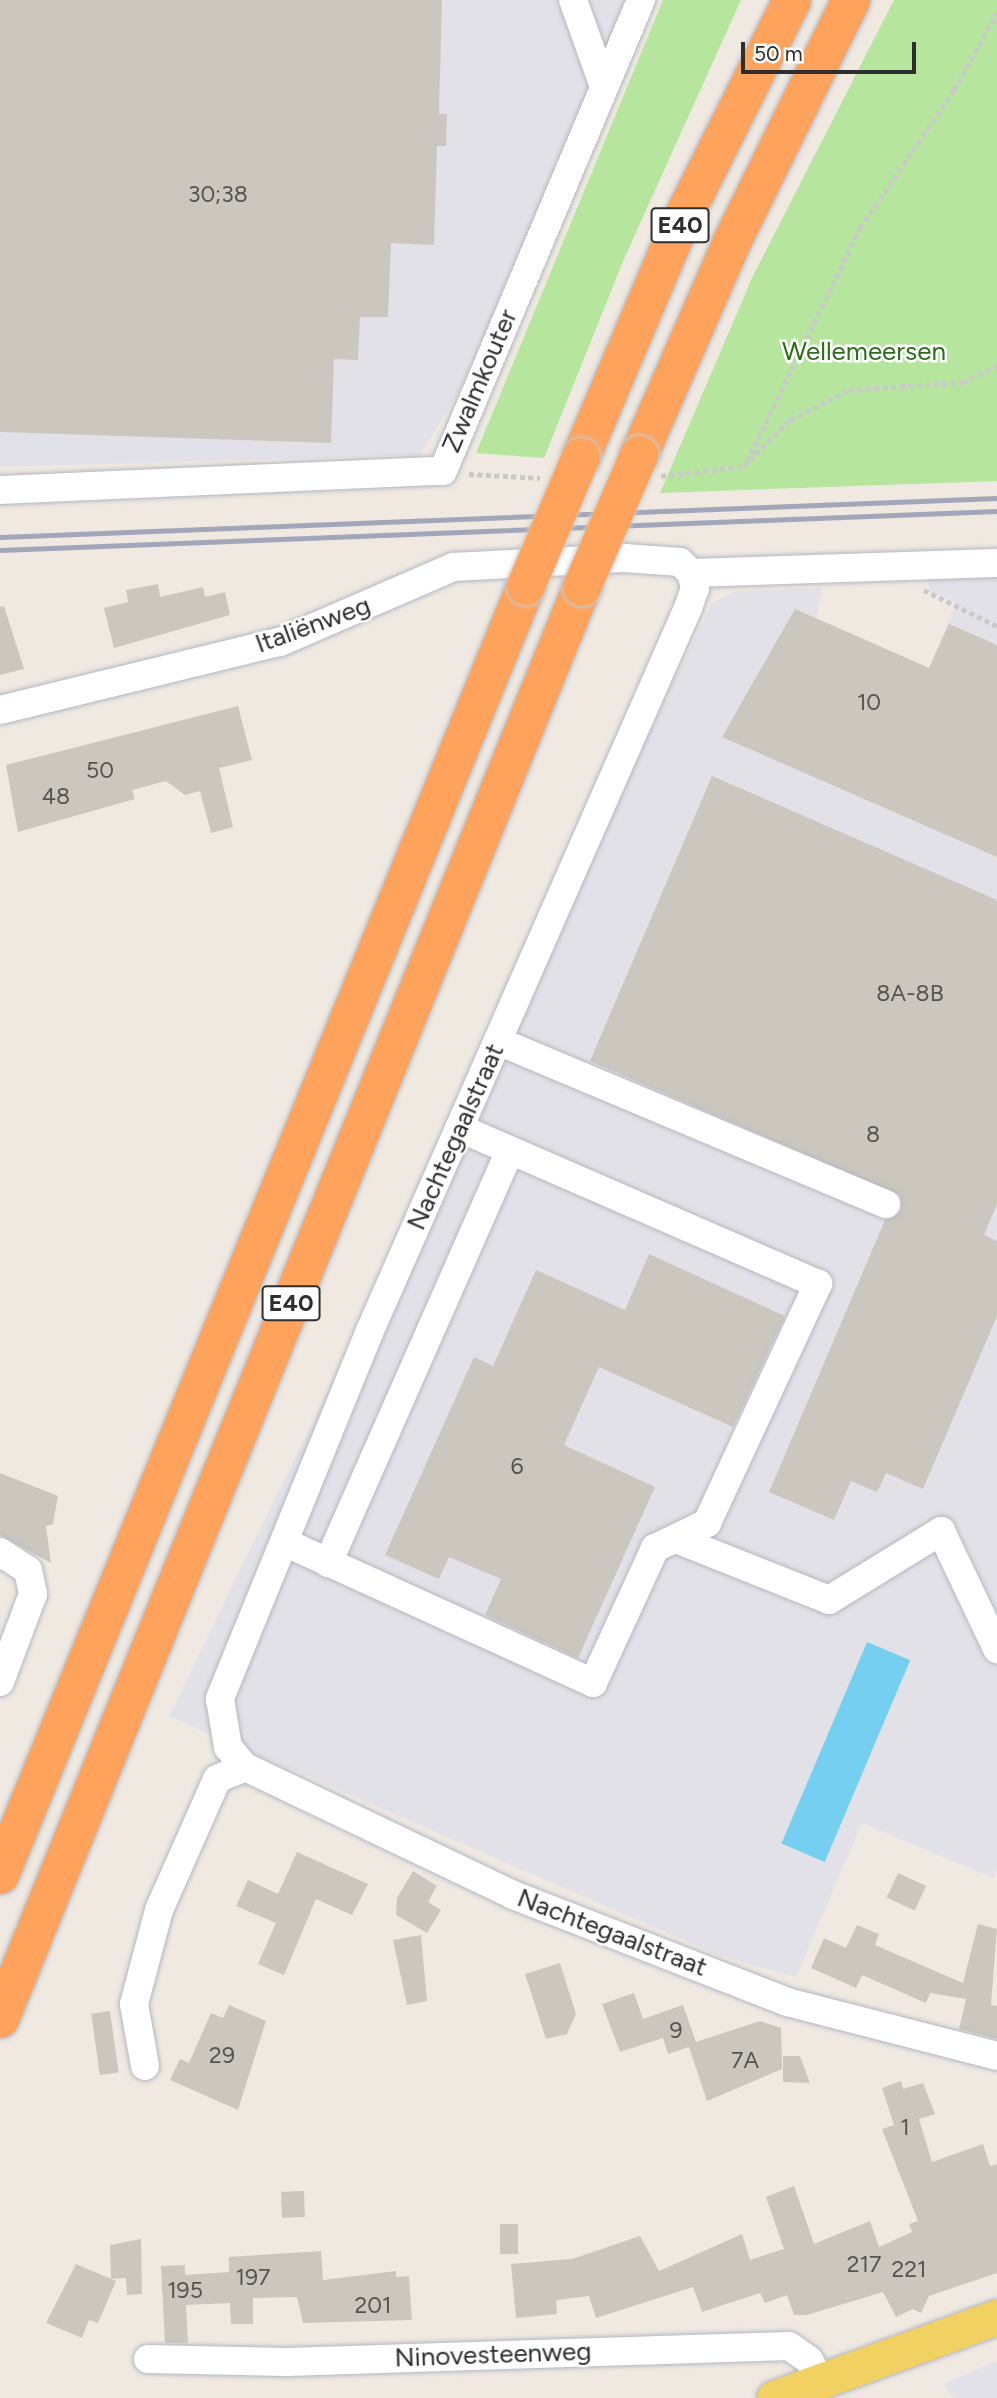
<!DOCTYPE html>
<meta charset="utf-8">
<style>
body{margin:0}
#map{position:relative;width:997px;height:2398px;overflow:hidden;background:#efe9e1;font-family:Figtree,sans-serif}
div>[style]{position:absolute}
.industrial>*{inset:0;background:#e3e1e8}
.green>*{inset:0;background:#b6e59e}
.water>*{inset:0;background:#75cff0;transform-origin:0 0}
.building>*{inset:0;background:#cbc7bf;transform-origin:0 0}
.path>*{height:4.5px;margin-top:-2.25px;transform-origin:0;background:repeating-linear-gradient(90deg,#c9c9c9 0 5px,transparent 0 8.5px)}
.roads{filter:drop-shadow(0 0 2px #b4b7c1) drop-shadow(0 0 2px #b4b7c1)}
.minor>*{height:28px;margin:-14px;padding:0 14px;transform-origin:14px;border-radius:14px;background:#fff}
.major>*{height:35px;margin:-17.5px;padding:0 17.5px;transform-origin:17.5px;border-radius:17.5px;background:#f2d163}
.highway>*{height:38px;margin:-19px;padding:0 19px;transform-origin:19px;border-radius:19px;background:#ffa35c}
.rail>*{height:5px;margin:-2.5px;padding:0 2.5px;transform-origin:2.5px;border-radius:2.5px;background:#a3a6b8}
.bridges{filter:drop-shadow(0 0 2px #c9c9c9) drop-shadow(0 0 2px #c9c9c9)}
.highway-bridge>*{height:38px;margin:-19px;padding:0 19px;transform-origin:19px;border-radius:19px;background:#ffa35c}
span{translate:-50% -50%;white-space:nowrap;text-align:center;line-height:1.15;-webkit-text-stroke:5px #fff;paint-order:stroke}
.number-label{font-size:23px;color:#555452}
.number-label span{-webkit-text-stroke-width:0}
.shield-label span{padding:2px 5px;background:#fff;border:2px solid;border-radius:5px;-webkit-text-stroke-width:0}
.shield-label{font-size:24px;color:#2e2e2e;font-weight:700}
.park-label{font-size:26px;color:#2c6e1b}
.street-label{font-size:26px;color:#2e2e2e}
.scale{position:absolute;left:741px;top:42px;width:175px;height:32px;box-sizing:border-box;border:4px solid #2e2e2e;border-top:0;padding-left:9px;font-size:21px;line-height:24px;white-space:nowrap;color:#2e2e2e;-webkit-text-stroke:5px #fff;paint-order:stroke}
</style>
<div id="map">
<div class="industrial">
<i style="clip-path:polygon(0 0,632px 0,458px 394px,420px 455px,0 467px)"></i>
<i style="clip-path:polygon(997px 575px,997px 1869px,993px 1878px,862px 1823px,796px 1977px,720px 1956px,169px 1716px,712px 603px,737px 591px,822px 588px,817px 618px,929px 668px,956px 603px,930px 591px,928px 578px)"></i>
<i style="clip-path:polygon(997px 2361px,997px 2398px,954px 2398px,943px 2384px)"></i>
</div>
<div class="green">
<i style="clip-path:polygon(663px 0,741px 0,624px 259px,544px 458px,476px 453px)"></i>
<i style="clip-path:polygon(894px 0,997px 0,997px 481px,660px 493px,753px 276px)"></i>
</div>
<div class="water">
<i style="left:867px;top:1642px;width:47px;height:219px;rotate:23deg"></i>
</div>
<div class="building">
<i style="clip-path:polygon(0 0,442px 0,439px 114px,447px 114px,446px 146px,437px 146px,434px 245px,391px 243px,388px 317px,360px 317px,358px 360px,334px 359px,331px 443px,0 432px)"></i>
<i style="clip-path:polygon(158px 584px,160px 597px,203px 587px,205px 597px,225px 592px,230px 615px,114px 648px,104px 608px,128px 602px,126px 590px)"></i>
<i style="clip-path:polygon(4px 606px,24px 669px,0 675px,0 607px)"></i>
<i style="clip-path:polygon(795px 609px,929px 668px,949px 624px,997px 645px,997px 857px,722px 737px)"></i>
<i style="clip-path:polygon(238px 706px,252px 760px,219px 768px,233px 827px,211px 833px,200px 791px,185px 795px,166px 781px,132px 790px,135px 799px,18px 832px,6px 765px)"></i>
<i style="clip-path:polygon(712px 776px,997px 900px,997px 1204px,984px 1235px,997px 1241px,997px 1316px,923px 1489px,886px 1473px,877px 1492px,851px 1481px,834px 1520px,769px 1492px,885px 1220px,901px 1211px,900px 1195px,590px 1061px)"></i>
<i style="clip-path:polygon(649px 1254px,785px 1316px,733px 1427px,599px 1367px,564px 1445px,655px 1487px,578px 1658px,485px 1615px,501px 1579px,449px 1557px,439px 1579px,385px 1555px,474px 1357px,493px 1366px,536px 1270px,625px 1310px)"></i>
<i style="clip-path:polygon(0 1473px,58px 1496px,53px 1524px,46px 1526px,51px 1563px,0 1535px)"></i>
<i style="clip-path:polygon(297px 1852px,368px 1884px,352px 1915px,316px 1899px,284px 1975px,258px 1964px,276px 1923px,236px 1906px,248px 1880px,278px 1894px)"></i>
<i style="clip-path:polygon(413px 1871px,437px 1886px,428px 1902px,441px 1910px,427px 1933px,396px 1915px,397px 1898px)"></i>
<i style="left:898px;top:1873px;width:31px;height:27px;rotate:25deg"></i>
<i style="clip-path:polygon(978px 1924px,997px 1929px,991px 2005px,997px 2006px,997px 2039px,959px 2029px,966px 1999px,930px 1993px,926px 2003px,862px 1975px,856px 1988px,811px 1968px,824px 1938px,846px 1948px,857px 1925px,879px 1934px,875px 1945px,963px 1983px)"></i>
<i style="clip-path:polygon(421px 1935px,427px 2001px,407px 2005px,393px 1940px)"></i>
<i style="clip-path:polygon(560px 1963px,576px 2014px,567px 2034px,546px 2039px,525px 1974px)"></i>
<i style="clip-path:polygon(634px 1993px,643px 2019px,683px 2005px,696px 2042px,760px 2021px,781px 2028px,782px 2069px,707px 2101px,689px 2047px,668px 2054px,663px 2038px,620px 2052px,602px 2004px)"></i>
<i style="clip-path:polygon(229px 2005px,266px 2021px,238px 2110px,170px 2080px,180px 2059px,189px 2063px,211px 2013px,223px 2018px)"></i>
<i style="left:110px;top:2011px;width:62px;height:19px;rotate:82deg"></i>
<i style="clip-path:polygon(783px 2056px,800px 2056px,810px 2083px,783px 2082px)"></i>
<i style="clip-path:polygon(901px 2081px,903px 2089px,923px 2083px,935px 2114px,919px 2119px,932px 2162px,983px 2144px,990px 2166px,997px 2164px,997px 2273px,929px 2296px,921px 2313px,913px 2309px,896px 2317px,883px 2292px,807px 2315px,794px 2315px,787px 2295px,765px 2303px,760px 2293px,702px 2312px,693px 2287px,596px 2318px,589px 2296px,556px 2300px,557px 2314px,516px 2318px,511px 2264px,572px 2259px,640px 2236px,659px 2271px,742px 2234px,750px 2260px,784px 2249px,766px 2197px,794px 2186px,814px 2244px,870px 2221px,879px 2247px,912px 2232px,909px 2224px,918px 2221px,882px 2129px,894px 2125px,882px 2088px)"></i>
<i style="left:304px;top:2191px;width:26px;height:23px;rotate:88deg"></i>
<i style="left:500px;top:2224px;width:18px;height:30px"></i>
<i style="clip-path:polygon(141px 2239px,142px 2294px,127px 2295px,126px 2278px,111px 2279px,110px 2245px)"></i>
<i style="clip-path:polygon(321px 2251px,323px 2280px,396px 2271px,396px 2277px,409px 2276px,412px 2320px,303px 2323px,297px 2297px,253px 2298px,253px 2324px,231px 2324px,230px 2303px,186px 2305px,188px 2343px,165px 2343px,161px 2266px,185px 2265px,185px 2275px,229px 2272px,229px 2257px)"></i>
<i style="clip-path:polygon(76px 2264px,116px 2281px,98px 2323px,89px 2320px,82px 2338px,46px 2323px)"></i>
</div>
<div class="path">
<i style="left:747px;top:461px;width:259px;rotate:-64.1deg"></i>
<i style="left:860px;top:228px;width:167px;rotate:-55.7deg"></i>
<i style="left:954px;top:90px;width:88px;rotate:-60.8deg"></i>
<i style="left:469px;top:474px;width:71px;rotate:3.2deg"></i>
<i style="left:661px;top:476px;width:84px;rotate:-6.9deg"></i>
<i style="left:744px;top:466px;width:65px;rotate:-45deg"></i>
<i style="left:790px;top:420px;width:66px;rotate:-27deg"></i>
<i style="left:849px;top:390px;width:114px;rotate:-4deg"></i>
<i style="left:963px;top:382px;width:38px;rotate:-25deg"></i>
<i style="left:924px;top:590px;width:81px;rotate:26.3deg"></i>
</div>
<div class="roads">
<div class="minor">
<i style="left:573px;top:0;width:89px;rotate:70.3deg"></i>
<i style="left:0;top:490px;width:443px;rotate:-2.5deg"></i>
<i style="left:443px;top:471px;width:511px;rotate:-67.2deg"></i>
<i style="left:691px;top:573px;width:306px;rotate:-1.9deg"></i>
<i style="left:0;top:710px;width:288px;rotate:-13.7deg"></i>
<i style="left:280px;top:642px;width:189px;rotate:-23.4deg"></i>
<i style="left:453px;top:567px;width:172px;rotate:-3deg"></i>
<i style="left:625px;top:558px;width:55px;rotate:4.2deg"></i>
<i style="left:680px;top:562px;width:16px;rotate:45deg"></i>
<i style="left:691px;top:573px;width:16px;rotate:75deg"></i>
<i style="left:695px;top:588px;width:21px;rotate:109deg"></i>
<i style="left:688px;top:608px;width:792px;rotate:113.75deg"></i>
<i style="left:369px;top:1333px;width:395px;rotate:112.2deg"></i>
<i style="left:220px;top:1699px;width:49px;rotate:80.5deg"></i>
<i style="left:228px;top:1747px;width:26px;rotate:50deg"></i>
<i style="left:245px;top:1767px;width:297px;rotate:25.5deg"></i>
<i style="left:513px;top:1895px;width:294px;rotate:21.3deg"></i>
<i style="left:787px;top:2002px;width:217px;rotate:14.4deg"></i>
<i style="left:498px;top:1041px;width:421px;rotate:22.8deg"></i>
<i style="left:676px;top:1539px;width:165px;rotate:21.7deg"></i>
<i style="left:829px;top:1600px;width:132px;rotate:-31.6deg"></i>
<i style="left:941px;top:1531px;width:131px;rotate:64.6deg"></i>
<i style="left:284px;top:1542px;width:340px;rotate:24.5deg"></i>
<i style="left:593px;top:1683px;width:149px;rotate:-65.3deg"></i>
<i style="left:655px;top:1548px;width:58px;rotate:-25.7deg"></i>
<i style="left:707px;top:1523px;width:264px;rotate:-65.1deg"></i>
<i style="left:818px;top:1284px;width:391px;rotate:-156.5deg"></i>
<i style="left:0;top:1552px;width:33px;rotate:33deg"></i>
<i style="left:28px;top:1570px;width:25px;rotate:78deg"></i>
<i style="left:33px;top:1594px;width:94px;rotate:110.6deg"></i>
<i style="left:328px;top:1563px;width:451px;rotate:-66.2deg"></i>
<i style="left:145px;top:2066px;width:63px;rotate:-100.1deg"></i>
<i style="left:134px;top:2004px;width:97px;rotate:-75.1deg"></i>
<i style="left:159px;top:1910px;width:143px;rotate:-66.1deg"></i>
<i style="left:217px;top:1779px;width:30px;rotate:-23deg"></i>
<i style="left:148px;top:2359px;width:139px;rotate:1.2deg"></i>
<i style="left:287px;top:2362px;width:502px;rotate:-1.83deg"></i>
<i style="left:789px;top:2346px;width:24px;rotate:35deg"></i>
<i style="left:809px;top:2360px;width:26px;rotate:61deg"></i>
</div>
<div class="major">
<i style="left:774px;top:2398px;width:237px;rotate:-20deg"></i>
</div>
<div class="highway">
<i style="left:639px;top:455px;width:230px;rotate:-66.4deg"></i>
<i style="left:731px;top:244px;width:272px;rotate:-63.8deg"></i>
<i style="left:581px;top:457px;width:253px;rotate:-67deg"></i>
<i style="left:680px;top:224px;width:250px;rotate:-63.4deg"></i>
<i style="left:0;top:1875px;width:1392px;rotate:-67.8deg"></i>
<i style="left:0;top:2019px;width:1546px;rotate:-67.88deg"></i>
</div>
</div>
<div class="rail">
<i style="left:0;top:537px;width:998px;rotate:-2.24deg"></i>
<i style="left:0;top:550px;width:998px;rotate:-2.24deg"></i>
</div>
<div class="bridges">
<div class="highway-bridge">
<i style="left:526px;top:586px;width:140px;rotate:-66.9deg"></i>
<i style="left:582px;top:587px;width:144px;rotate:-66.6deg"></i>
</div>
</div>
<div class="number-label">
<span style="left:218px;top:194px">30;38</span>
<span style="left:869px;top:702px">10</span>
<span style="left:100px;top:770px">50</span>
<span style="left:56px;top:796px">48</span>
<span style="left:910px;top:993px">8A-8B</span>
<span style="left:873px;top:1134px">8</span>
<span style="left:517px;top:1466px">6</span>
<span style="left:676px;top:2030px">9</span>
<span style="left:222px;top:2055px">29</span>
<span style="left:745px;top:2060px">7A</span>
<span style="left:905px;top:2127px">1</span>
<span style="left:864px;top:2264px">217</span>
<span style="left:909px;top:2269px">221</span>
<span style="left:253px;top:2277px">197</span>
<span style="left:185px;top:2290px">195</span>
<span style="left:373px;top:2305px">201</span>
</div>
<div class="shield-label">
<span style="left:680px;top:225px">E40</span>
<span style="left:291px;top:1303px">E40</span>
</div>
<div class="park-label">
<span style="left:864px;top:352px">Wellemeersen</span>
</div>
<div class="street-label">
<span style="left:480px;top:381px;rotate:-67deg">Zwalmkouter</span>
<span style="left:313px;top:625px;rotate:-20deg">Italiënweg</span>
<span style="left:456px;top:1137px;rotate:-66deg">Nachtegaalstraat</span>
<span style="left:612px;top:1933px;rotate:21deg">Nachtegaalstraat</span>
<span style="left:493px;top:2355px;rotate:-2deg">Ninovesteenweg</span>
</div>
<div class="scale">50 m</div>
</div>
